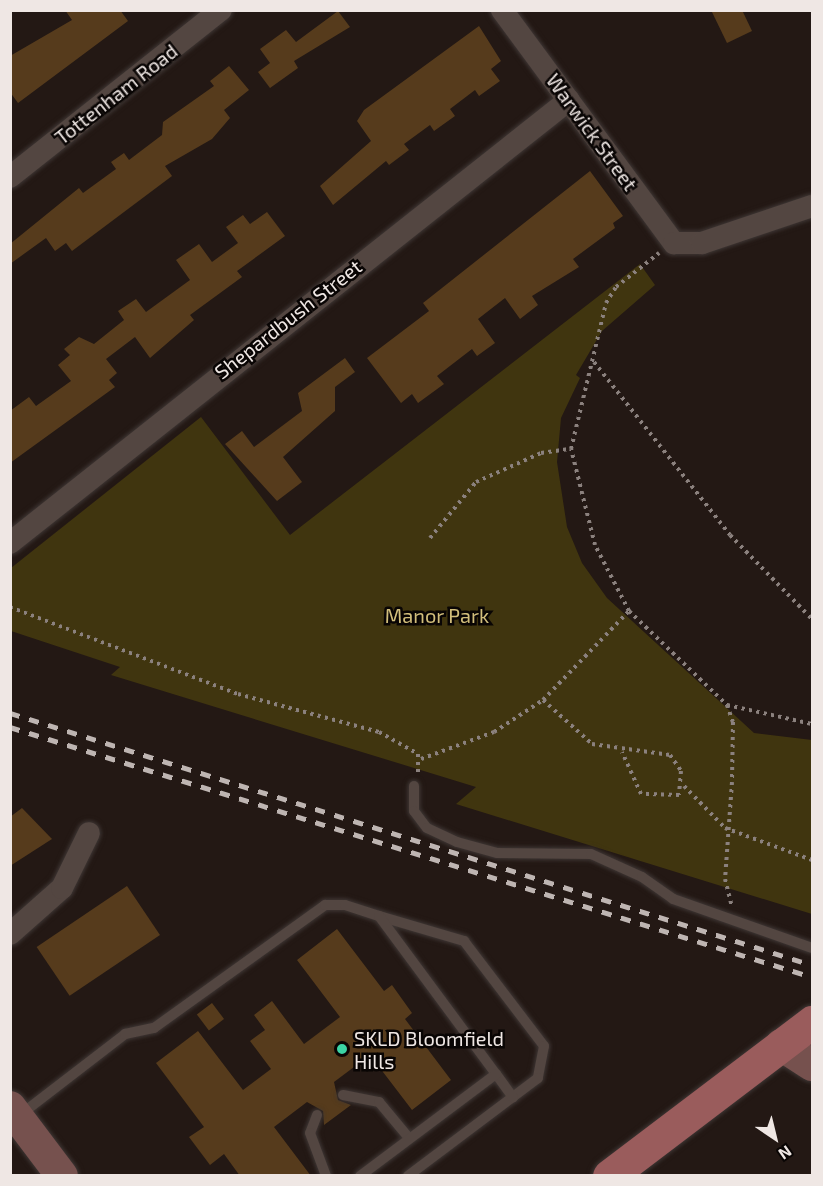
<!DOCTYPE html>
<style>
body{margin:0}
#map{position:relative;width:823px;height:1186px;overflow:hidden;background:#231814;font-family:"Exo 2",sans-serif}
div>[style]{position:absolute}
.green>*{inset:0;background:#40350f}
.building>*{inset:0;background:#563b1c;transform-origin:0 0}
.path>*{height:4px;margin-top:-2px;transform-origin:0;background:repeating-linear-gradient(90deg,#8b817e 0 3px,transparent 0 7.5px)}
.roads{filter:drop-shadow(0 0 2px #3e3634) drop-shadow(0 0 2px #3e3634)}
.lane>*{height:10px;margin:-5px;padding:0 5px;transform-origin:5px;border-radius:5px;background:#534641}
.street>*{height:22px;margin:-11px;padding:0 11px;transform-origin:11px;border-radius:11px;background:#534641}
.secondary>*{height:32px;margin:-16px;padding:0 16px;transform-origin:16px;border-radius:16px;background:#76514e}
.primary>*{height:33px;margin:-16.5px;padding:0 16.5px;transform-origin:16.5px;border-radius:16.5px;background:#9a5c5c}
.rail>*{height:4.5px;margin-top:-2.25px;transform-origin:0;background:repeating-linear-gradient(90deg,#beb5b2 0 10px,transparent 0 20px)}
.dots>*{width:16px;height:16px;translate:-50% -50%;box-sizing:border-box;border:3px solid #090504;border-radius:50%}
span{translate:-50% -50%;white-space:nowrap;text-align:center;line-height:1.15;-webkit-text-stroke:5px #090504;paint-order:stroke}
.street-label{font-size:20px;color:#efe7e4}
.park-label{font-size:20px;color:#d2be7b}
.poi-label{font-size:20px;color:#efe7e4}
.left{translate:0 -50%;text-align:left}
.frame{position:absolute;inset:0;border:12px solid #efe7e4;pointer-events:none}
.north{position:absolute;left:745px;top:1108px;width:60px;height:60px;-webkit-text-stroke:4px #090504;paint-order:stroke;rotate:145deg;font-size:16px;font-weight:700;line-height:24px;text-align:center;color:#efe7e4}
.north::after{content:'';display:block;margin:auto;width:21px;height:27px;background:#efe7e4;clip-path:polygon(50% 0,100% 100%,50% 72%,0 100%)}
</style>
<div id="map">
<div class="green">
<i style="clip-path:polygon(640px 264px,655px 285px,602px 331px,576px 375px,580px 378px,561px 418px,557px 462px,567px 527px,582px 563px,607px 598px,754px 733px,812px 740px,812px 914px,456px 804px,476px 787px,111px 675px,120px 667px,11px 631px,11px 568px,201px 417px,290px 535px)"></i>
</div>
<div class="building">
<i style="clip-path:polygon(65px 10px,120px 10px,128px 21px,18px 103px,10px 92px,10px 56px,72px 20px)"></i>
<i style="clip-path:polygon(711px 10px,742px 10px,752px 31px,727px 43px)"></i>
<i style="clip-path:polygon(338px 11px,350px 27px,294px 61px,298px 68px,270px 88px,258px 72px,270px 63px,260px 49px,286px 30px,296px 42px)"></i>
<i style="clip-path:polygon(479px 26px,501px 61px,491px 69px,500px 81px,479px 96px,475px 90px,450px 109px,455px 116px,434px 131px,430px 125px,404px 144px,409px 150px,389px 165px,386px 161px,333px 205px,320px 186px,371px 141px,357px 121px,364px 110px)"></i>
<i style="clip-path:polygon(229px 66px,249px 90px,224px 110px,230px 118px,212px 139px,165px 166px,172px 176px,72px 251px,66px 243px,55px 251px,46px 238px,10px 264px,10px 244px,79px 188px,83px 193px,116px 169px,111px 162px,124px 153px,129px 160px,162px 135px,163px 122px,214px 86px,210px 81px)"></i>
<i style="clip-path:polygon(590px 171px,623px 216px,613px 223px,615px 228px,573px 259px,579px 267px,532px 296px,538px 305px,520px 319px,505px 298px,478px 319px,495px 343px,477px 356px,472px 349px,437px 376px,444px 384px,418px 403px,412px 394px,401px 403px,367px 358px,429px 311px,423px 303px)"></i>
<i style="clip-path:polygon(267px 212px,285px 236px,237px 271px,242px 277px,190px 315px,194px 320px,150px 358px,135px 337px,106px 359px,117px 373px,109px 380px,115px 387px,10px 463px,10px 411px,29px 397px,36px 406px,71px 381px,58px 365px,70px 355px,64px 349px,79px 337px,94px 344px,124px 320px,118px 311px,136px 299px,146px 312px,190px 280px,176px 260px,199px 244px,212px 262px,238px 243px,226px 227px,243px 215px,250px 224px)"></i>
<i style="clip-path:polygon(345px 358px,355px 372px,335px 387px,335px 411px,283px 457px,302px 482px,277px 501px,225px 444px,242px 431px,254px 447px,302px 411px,298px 393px)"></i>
<i style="clip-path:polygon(22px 808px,52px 839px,10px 866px,10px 817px)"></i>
<i style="left:127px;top:886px;width:59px;height:109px;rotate:56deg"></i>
<i style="clip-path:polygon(337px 929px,384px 991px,392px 985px,412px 1013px,405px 1019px,451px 1080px,412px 1110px,370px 1055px,334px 1082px,338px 1100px,351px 1105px,324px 1125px,323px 1111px,307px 1102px,274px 1127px,311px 1176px,240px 1176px,224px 1154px,210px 1165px,189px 1137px,204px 1127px,156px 1063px,198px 1031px,243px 1090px,271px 1069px,250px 1041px,265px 1030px,254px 1015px,272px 1001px,304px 1044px,340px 1017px,297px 960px)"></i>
<i style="left:212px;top:1003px;width:20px;height:19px;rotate:53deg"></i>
</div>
<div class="path">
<i style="left:594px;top:362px;width:220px;rotate:51.8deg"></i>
<i style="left:730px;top:535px;width:117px;rotate:45.7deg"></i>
<i style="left:430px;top:538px;width:72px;rotate:-50.6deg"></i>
<i style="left:476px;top:482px;width:71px;rotate:-24deg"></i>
<i style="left:541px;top:453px;width:30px;rotate:-8deg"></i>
<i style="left:10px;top:607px;width:244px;rotate:20.9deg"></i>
<i style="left:238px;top:694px;width:146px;rotate:15.1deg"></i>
<i style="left:379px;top:732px;width:45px;rotate:29.4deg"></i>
<i style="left:418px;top:754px;width:19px;rotate:90deg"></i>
<i style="left:629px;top:611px;width:136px;rotate:43.8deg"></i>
<i style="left:727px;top:705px;width:18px;rotate:71deg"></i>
<i style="left:733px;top:722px;width:60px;rotate:91deg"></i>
<i style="left:732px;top:782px;width:97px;rotate:94.1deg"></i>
<i style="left:725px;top:879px;width:29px;rotate:76deg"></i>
<i style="left:543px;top:700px;width:66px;rotate:41.9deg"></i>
<i style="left:592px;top:744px;width:79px;rotate:8deg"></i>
<i style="left:670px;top:755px;width:19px;rotate:55deg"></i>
<i style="left:681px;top:771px;width:24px;rotate:95deg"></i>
<i style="left:679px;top:795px;width:38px;rotate:-178deg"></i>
<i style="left:641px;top:794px;width:46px;rotate:-114.3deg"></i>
<i style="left:727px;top:705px;width:87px;rotate:12.6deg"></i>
<i style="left:421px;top:759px;width:78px;rotate:-20.3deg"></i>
<i style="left:494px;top:732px;width:59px;rotate:-33.1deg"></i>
<i style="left:543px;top:700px;width:124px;rotate:-46deg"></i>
<i style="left:629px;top:611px;width:74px;rotate:-117.3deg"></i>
<i style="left:595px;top:545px;width:99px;rotate:-104deg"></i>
<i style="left:571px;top:449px;width:150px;rotate:-76.5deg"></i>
<i style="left:606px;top:303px;width:19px;rotate:-58deg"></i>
<i style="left:616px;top:287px;width:55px;rotate:-38.3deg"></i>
<i style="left:684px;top:786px;width:59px;rotate:45.7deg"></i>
<i style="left:725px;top:828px;width:93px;rotate:20.2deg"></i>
</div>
<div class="roads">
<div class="lane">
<i style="left:414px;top:786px;width:25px;rotate:90deg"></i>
<i style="left:414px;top:811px;width:21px;rotate:53deg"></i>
<i style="left:427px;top:828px;width:33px;rotate:25deg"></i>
<i style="left:457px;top:842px;width:41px;rotate:15.4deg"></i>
<i style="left:497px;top:853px;width:94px;rotate:0.6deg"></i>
<i style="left:591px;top:854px;width:56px;rotate:24.3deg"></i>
<i style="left:642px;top:877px;width:38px;rotate:35deg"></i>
<i style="left:673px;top:899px;width:147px;rotate:19.4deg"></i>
<i style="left:379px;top:916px;width:89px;rotate:16.4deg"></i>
<i style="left:464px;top:941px;width:132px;rotate:52.7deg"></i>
<i style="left:544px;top:1046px;width:33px;rotate:101deg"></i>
<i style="left:538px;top:1078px;width:163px;rotate:143deg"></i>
<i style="left:496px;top:1074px;width:29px;rotate:54deg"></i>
<i style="left:343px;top:1095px;width:37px;rotate:11deg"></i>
<i style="left:379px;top:1102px;width:47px;rotate:50.2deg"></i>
<i style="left:20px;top:1115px;width:133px;rotate:-37.6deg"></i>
<i style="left:125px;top:1034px;width:30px;rotate:-12deg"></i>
<i style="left:154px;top:1028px;width:211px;rotate:-35.7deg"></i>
<i style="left:325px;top:905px;width:20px"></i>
<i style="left:345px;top:905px;width:36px;rotate:18deg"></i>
<i style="left:379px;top:916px;width:197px;rotate:53.5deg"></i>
<i style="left:496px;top:1074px;width:170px;rotate:143.1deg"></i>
<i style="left:317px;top:1115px;width:19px;rotate:111deg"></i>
<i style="left:310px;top:1133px;width:46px;rotate:69.6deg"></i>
</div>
<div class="street">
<i style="left:502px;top:10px;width:290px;rotate:53.6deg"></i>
<i style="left:674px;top:243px;width:28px"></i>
<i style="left:702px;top:243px;width:116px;rotate:-18.6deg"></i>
<i style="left:10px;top:177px;width:269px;rotate:-38.4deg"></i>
<i style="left:10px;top:543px;width:713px;rotate:-38.4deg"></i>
<i style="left:10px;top:934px;width:69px;rotate:-41.5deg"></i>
<i style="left:62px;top:888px;width:61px;rotate:-63.9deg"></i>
</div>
<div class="secondary">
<i style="left:781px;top:1045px;width:37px;rotate:33deg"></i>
<i style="left:10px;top:1107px;width:86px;rotate:53deg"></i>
</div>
<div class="primary">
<i style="left:609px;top:1176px;width:255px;rotate:-37.2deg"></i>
</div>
</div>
<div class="rail">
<i style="left:10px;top:713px;width:841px;rotate:17.44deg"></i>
<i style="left:10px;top:727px;width:840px;rotate:17.31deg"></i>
</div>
<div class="dots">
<i style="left:342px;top:1049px;background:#3cd4a4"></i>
</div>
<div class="street-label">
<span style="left:116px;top:94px;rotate:-38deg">Tottenham Road</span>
<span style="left:592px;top:132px;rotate:54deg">Warwick Street</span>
<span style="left:288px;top:319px;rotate:-38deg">Shepardbush Street</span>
</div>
<div class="park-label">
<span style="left:437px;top:615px">Manor Park</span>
</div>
<div class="poi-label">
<span class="left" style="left:354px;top:1050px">SKLD Bloomfield<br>Hills</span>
</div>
<div class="frame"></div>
<div class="north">N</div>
</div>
